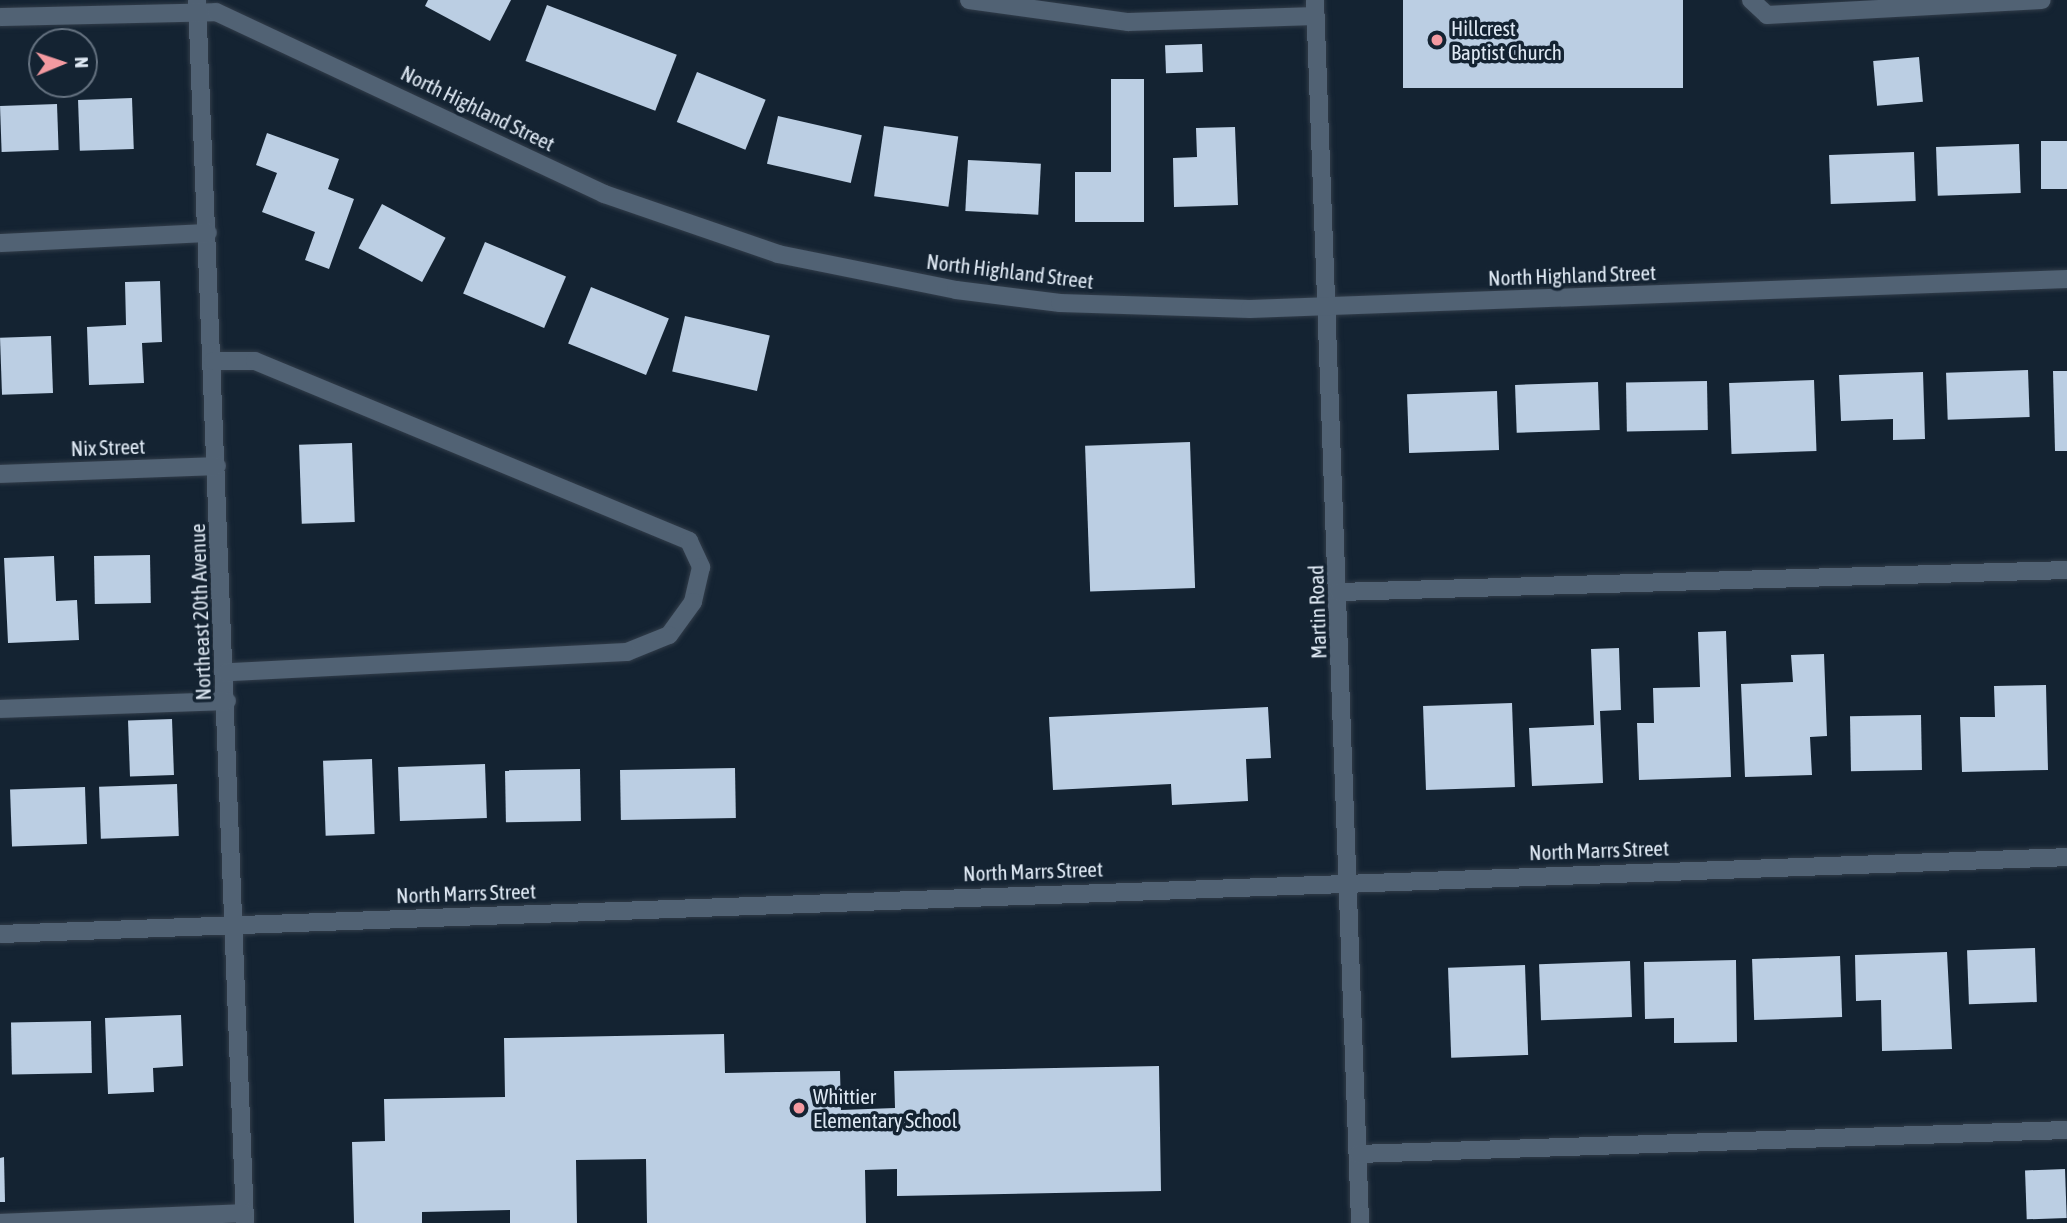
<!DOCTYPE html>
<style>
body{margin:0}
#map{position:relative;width:2067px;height:1223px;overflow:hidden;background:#142332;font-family:"Asap Condensed",sans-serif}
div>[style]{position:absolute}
.building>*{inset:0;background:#bbcee3;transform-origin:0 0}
.roads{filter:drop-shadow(0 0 2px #323d4a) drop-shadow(0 0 2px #323d4a)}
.minor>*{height:18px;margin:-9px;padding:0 9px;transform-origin:9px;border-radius:9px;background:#516274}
.dots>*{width:19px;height:19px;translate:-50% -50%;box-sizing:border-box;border:4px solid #142332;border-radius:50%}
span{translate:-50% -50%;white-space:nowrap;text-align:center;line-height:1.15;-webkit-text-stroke:7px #142332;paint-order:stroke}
.poi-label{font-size:21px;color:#dfe9f4}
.left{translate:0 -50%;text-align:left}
.street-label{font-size:21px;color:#dfe9f4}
.north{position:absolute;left:28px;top:28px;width:70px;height:70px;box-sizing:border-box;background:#142332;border:2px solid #657280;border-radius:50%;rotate:88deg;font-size:19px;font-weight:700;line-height:28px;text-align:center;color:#dfe9f4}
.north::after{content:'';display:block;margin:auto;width:24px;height:32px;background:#f49aa1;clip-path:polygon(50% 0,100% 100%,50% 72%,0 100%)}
</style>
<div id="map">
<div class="building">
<i style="clip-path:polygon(428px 0,511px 0,490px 41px,425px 6px)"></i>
<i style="left:1403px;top:0;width:280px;height:88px"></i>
<i style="left:547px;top:5px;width:139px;height:60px;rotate:21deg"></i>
<i style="left:1202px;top:44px;width:28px;height:37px;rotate:88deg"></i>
<i style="left:1919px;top:57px;width:45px;height:46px;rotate:85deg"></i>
<i style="left:697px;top:72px;width:74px;height:54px;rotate:22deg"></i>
<i style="clip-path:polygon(1111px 79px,1144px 79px,1144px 222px,1075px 222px,1075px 172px,1111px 172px)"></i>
<i style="left:132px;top:98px;width:51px;height:54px;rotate:88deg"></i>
<i style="left:57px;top:104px;width:46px;height:57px;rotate:88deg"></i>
<i style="left:778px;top:116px;width:86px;height:49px;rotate:13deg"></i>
<i style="left:884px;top:126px;width:75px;height:71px;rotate:8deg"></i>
<i style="clip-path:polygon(1235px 127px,1238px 205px,1174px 207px,1173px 158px,1197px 157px,1196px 128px)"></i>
<i style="clip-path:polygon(267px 133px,339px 159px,328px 189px,354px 199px,329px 269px,305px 260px,315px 232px,262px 212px,277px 173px,256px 165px)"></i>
<i style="left:2067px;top:141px;width:48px;height:26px;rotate:90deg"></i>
<i style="left:2019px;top:144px;width:49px;height:83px;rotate:88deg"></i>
<i style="left:1914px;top:152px;width:49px;height:85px;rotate:88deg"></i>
<i style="left:968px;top:160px;width:73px;height:51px;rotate:3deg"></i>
<i style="left:382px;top:204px;width:72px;height:50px;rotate:28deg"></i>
<i style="left:485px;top:242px;width:88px;height:56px;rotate:23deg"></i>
<i style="clip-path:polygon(160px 281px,162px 342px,142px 343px,144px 383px,89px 385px,87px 327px,126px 325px,125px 282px)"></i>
<i style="left:591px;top:287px;width:84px;height:61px;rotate:22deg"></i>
<i style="left:685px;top:316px;width:87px;height:57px;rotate:13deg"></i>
<i style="left:51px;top:336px;width:57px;height:51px;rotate:88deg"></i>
<i style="left:2028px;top:370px;width:47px;height:82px;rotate:88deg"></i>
<i style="clip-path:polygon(2053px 371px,2067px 371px,2067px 451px,2055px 451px)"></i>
<i style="clip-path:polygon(1923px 372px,1925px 439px,1893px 440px,1893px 419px,1841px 421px,1839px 375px)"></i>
<i style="left:1814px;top:380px;width:71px;height:85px;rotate:88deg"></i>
<i style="left:1707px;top:381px;width:49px;height:81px;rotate:89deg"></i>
<i style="left:1598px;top:382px;width:48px;height:83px;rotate:88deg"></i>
<i style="left:1497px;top:391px;width:59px;height:90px;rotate:88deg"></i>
<i style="left:1190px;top:442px;width:146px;height:105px;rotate:88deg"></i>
<i style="left:352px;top:443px;width:79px;height:53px;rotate:88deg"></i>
<i style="left:150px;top:555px;width:48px;height:56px;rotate:89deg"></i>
<i style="clip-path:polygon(54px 556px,56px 601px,77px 600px,79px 640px,8px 643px,4px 558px)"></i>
<i style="clip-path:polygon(1726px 631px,1731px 777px,1639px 780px,1637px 723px,1654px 723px,1653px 688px,1700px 687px,1698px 632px)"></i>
<i style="clip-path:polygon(1619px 648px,1621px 710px,1600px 711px,1603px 783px,1532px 786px,1529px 728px,1594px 725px,1591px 649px)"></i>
<i style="clip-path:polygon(1824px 654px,1827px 736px,1810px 737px,1812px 775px,1745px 777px,1741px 684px,1793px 682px,1791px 655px)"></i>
<i style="clip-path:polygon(2046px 685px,2048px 770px,1962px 772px,1960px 717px,1995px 717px,1994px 686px)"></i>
<i style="left:1512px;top:703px;width:84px;height:89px;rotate:88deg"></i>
<i style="clip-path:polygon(1268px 707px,1271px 758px,1246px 759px,1248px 801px,1172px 805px,1171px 784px,1053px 790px,1049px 717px)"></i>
<i style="left:1921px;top:715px;width:55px;height:71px;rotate:89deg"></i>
<i style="left:172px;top:719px;width:56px;height:44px;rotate:88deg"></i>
<i style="left:372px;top:759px;width:75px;height:49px;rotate:88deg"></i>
<i style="left:485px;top:764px;width:54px;height:87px;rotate:88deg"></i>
<i style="left:735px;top:768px;width:50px;height:115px;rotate:89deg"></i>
<i style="left:580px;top:769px;width:52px;height:75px;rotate:89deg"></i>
<i style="left:177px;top:784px;width:52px;height:78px;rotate:88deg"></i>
<i style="left:85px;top:787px;width:57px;height:75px;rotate:88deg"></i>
<i style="left:2035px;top:948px;width:54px;height:68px;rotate:88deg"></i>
<i style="clip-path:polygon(1947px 952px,1952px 1049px,1882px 1051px,1881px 1000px,1856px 1001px,1855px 955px)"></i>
<i style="left:1840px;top:956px;width:61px;height:88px;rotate:88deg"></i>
<i style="clip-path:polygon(1736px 960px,1737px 1042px,1674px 1043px,1674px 1018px,1645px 1019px,1644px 962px)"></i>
<i style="left:1630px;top:961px;width:56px;height:91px;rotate:88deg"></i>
<i style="left:1525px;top:965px;width:90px;height:77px;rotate:88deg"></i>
<i style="clip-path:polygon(181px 1015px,183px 1066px,153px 1068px,154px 1092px,108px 1094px,105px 1018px)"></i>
<i style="left:91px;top:1021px;width:52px;height:80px;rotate:89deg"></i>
<i style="clip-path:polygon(724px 1034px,725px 1073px,840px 1071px,841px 1110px,895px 1108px,894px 1071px,1159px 1066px,1161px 1191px,897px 1196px,897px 1169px,865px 1170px,866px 1223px,647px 1223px,646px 1159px,576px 1160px,577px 1223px,510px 1223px,510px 1210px,422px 1212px,422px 1223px,354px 1223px,352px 1142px,385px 1141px,384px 1099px,505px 1097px,504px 1038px)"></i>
<i style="clip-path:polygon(4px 1157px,5px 1202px,0 1202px,0 1158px)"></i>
<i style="left:2065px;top:1169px;width:49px;height:40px;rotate:88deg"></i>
</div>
<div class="roads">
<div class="minor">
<i style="left:197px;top:0;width:1224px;rotate:87.75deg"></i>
<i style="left:969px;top:0;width:161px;rotate:7.9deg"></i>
<i style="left:1128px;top:22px;width:188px;rotate:-1.8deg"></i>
<i style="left:1315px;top:0;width:1224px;rotate:87.89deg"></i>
<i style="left:1751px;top:0;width:22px;rotate:43deg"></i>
<i style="left:1767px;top:15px;width:275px;rotate:-3.1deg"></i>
<i style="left:0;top:17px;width:216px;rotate:-1.3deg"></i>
<i style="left:216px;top:12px;width:429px;rotate:25.1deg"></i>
<i style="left:604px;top:194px;width:184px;rotate:19deg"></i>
<i style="left:778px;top:254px;width:182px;rotate:11.4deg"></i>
<i style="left:956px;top:290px;width:105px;rotate:7.1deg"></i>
<i style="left:1060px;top:303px;width:190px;rotate:1.8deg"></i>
<i style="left:1250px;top:309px;width:818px;rotate:-2.1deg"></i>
<i style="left:0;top:243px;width:208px;rotate:-2.8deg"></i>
<i style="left:213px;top:361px;width:42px"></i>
<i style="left:255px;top:361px;width:470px;rotate:22.5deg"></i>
<i style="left:689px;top:541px;width:29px;rotate:65deg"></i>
<i style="left:701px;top:567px;width:36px;rotate:103deg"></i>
<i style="left:693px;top:602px;width:41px;rotate:126deg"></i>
<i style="left:669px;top:635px;width:45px;rotate:158deg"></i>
<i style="left:627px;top:652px;width:401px;rotate:177.1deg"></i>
<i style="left:0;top:474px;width:217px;rotate:-2.1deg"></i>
<i style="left:1339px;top:592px;width:728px;rotate:-1.73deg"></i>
<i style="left:0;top:709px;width:227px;rotate:-2deg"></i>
<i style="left:0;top:934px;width:2068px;rotate:-2.13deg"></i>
<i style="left:1358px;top:1154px;width:709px;rotate:-1.94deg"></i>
<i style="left:0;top:1223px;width:245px;rotate:-2.3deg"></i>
</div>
</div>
<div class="dots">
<i style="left:1437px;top:40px;background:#f49aa1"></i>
<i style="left:799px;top:1108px;background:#f49aa1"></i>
</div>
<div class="poi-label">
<span class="left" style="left:1451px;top:40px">Hillcrest<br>Baptist Church</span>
<span class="left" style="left:813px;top:1108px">Whittier<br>Elementary School</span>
</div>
<div class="street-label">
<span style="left:478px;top:108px;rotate:26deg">North Highland Street</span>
<span style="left:1010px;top:271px;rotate:7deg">North Highland Street</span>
<span style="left:1572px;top:275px;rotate:-2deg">North Highland Street</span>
<span style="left:108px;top:447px;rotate:-2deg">Nix Street</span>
<span style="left:200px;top:612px;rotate:-92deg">Northeast 20th Avenue</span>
<span style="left:1317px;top:612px;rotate:-92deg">Martin Road</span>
<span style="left:1599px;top:850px;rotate:-2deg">North Marrs Street</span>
<span style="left:1033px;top:871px;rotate:-2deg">North Marrs Street</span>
<span style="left:466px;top:893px;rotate:-2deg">North Marrs Street</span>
</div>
<div class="north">N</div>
</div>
